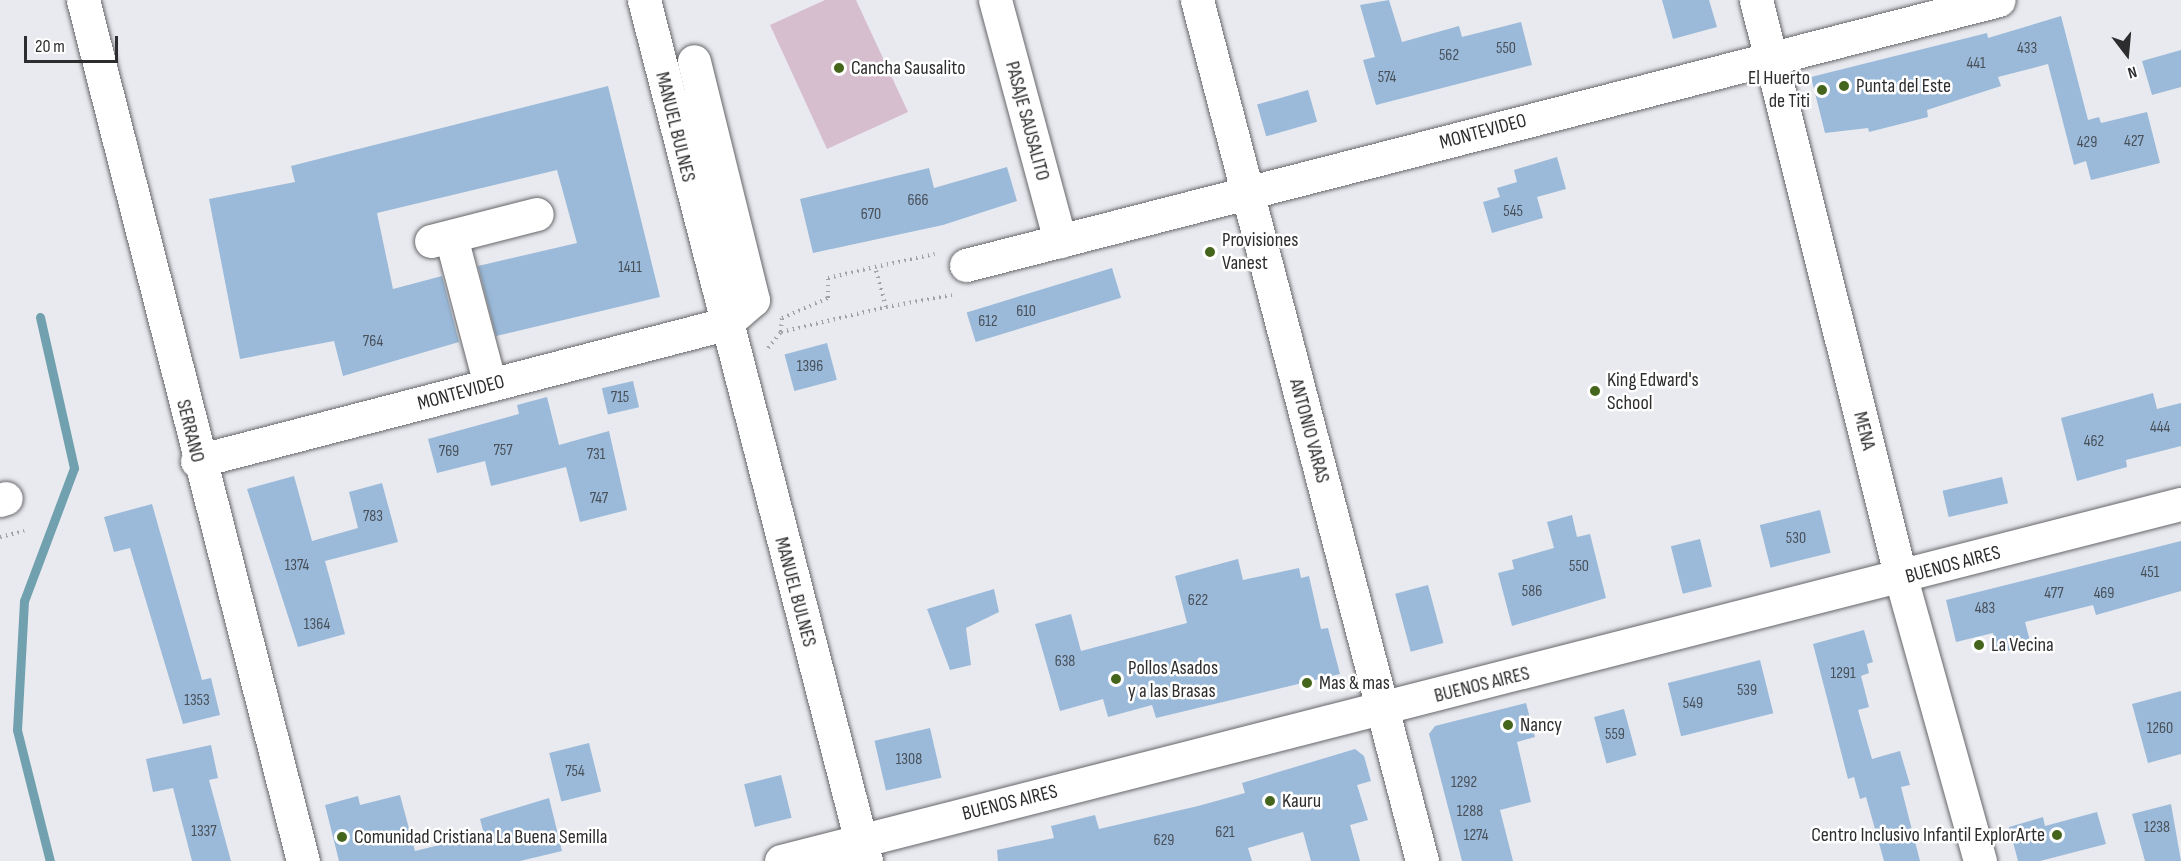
<!DOCTYPE html>
<style>
body{margin:0}
#map{position:relative;width:2181px;height:861px;overflow:hidden;background:#e9eaef;font-family:"Sofia Sans Condensed",sans-serif}
div>[style]{position:absolute}
.green>*{inset:0;background:#d7becf}
.stream>*{height:9px;margin:-4.5px;padding:0 4.5px;transform-origin:4.5px;border-radius:4.5px;background:#71a0af}
.building>*{inset:0;background:#9bbad9;transform-origin:0 0}
.path>*{height:4px;margin-top:-2px;transform-origin:0;background:repeating-linear-gradient(90deg,#a1a2a5 0 1.5px,transparent 0 6px)}
.roads{filter:drop-shadow(0 0 2px #66676b) drop-shadow(0 0 2px #66676b)}
.minor>*{height:33px;margin:-16.5px;padding:0 16.5px;transform-origin:16.5px;border-radius:16.5px;background:#fff}
.dots>*{width:16px;height:16px;translate:-50% -50%;box-sizing:border-box;border:3px solid #fff;border-radius:50%}
span{translate:-50% -50%;white-space:nowrap;text-align:center;line-height:1.15;-webkit-text-stroke:5px #fff;paint-order:stroke}
.number-label{font-size:16px;color:#48505a}
.number-label span{-webkit-text-stroke-width:0}
.poi-label{font-size:20px;color:#2d2d2f}
.left{translate:0 -50%;text-align:left}
.right{translate:-100% -50%;text-align:right}
.street-label{font-size:20px;color:#2d2d2f}
.north{position:absolute;left:2097px;top:24px;width:60px;height:60px;-webkit-text-stroke:4px #fff;paint-order:stroke;rotate:164deg;font-size:16px;font-weight:700;line-height:24px;text-align:center;color:#2d2d2f}
.north::after{content:'';display:block;margin:auto;width:21px;height:27px;background:#2d2d2f;clip-path:polygon(50% 0,100% 100%,50% 72%,0 100%)}
.scale{position:absolute;left:24px;top:36px;width:94px;height:27px;box-sizing:border-box;border:3px solid #2d2d2f;border-top:0;padding-left:8px;font-size:18px;line-height:21px;white-space:nowrap;color:#2d2d2f;-webkit-text-stroke:4px #fff;paint-order:stroke}
</style>
<div id="map">
<div class="green">
<i style="clip-path:polygon(825px 0,856px 0,908px 112px,827px 149px,770px 25px)"></i>
</div>
<div class="stream">
<i style="left:40px;top:317px;width:155px;rotate:77.3deg"></i>
<i style="left:74px;top:468px;width:142px;rotate:110.6deg"></i>
<i style="left:24px;top:601px;width:129px;rotate:93.1deg"></i>
<i style="left:17px;top:730px;width:135px;rotate:75.9deg"></i>
</div>
<div class="building">
<i style="clip-path:polygon(1389px 0,1402px 42px,1459px 26px,1462px 37px,1521px 22px,1532px 65px,1376px 105px,1363px 60px,1375px 57px,1360px 5px)"></i>
<i style="clip-path:polygon(1662px 0,1709px 0,1717px 27px,1673px 39px)"></i>
<i style="clip-path:polygon(2061px 16px,2088px 120px,2099px 117px,2101px 123px,2147px 112px,2160px 163px,2091px 180px,2086px 161px,2074px 165px,2048px 64px,1998px 77px,2001px 86px,1927px 110px,1928px 117px,1869px 132px,1868px 128px,1825px 133px,1811px 77px,1987px 33px,1988px 38px)"></i>
<i style="clip-path:polygon(2181px 50px,2181px 87px,2152px 95px,2142px 61px)"></i>
<i style="clip-path:polygon(608px 86px,660px 297px,496px 336px,478px 266px,577px 243px,557px 170px,377px 213px,393px 289px,442px 276px,459px 342px,343px 376px,334px 341px,240px 359px,209px 199px,295px 182px,291px 166px)"></i>
<i style="left:1308px;top:90px;width:33px;height:53px;rotate:74deg"></i>
<i style="clip-path:polygon(1557px 157px,1566px 189px,1537px 197px,1543px 218px,1492px 233px,1483px 202px,1500px 197px,1497px 188px,1517px 182px,1514px 170px)"></i>
<i style="clip-path:polygon(1007px 167px,1017px 201px,943px 225px,813px 253px,800px 199px,929px 168px,934px 188px)"></i>
<i style="left:1112px;top:268px;width:31px;height:152px;rotate:73deg"></i>
<i style="left:827px;top:343px;width:38px;height:44px;rotate:75deg"></i>
<i style="left:633px;top:381px;width:27px;height:32px;rotate:77deg"></i>
<i style="clip-path:polygon(2153px 393px,2157px 409px,2181px 403px,2181px 446px,2126px 460px,2127px 467px,2077px 481px,2061px 418px)"></i>
<i style="clip-path:polygon(547px 397px,559px 445px,609px 431px,627px 510px,580px 522px,566px 467px,491px 486px,485px 461px,437px 473px,428px 439px,519px 414px,517px 405px)"></i>
<i style="clip-path:polygon(294px 476px,312px 541px,358px 528px,349px 492px,382px 483px,398px 542px,325px 561px,345px 634px,298px 647px,247px 489px)"></i>
<i style="left:2002px;top:477px;width:27px;height:61px;rotate:77deg"></i>
<i style="clip-path:polygon(152px 504px,202px 680px,211px 678px,220px 715px,183px 724px,130px 548px,114px 552px,104px 517px)"></i>
<i style="left:1820px;top:510px;width:44px;height:62px;rotate:76deg"></i>
<i style="clip-path:polygon(1572px 515px,1577px 537px,1590px 534px,1606px 598px,1512px 626px,1498px 573px,1514px 569px,1512px 560px,1554px 548px,1547px 522px)"></i>
<i style="left:1700px;top:539px;width:49px;height:30px;rotate:76deg"></i>
<i style="clip-path:polygon(2181px 541px,2181px 591px,2096px 615px,2093px 605px,2025px 622px,2031px 645px,1998px 653px,1993px 633px,1956px 642px,1946px 600px)"></i>
<i style="clip-path:polygon(1238px 559px,1243px 580px,1299px 568px,1301px 578px,1309px 576px,1321px 629px,1328px 628px,1340px 674px,1156px 718px,1152px 705px,1108px 717px,1103px 699px,1060px 711px,1035px 624px,1071px 614px,1081px 651px,1187px 623px,1175px 576px)"></i>
<i style="left:1428px;top:585px;width:60px;height:34px;rotate:75deg"></i>
<i style="clip-path:polygon(994px 589px,999px 612px,966px 628px,971px 665px,950px 670px,927px 609px)"></i>
<i style="clip-path:polygon(1864px 630px,1873px 662px,1867px 664px,1869px 673px,1861px 676px,1869px 707px,1858px 710px,1872px 759px,1900px 751px,1910px 785px,1901px 787px,1920px 861px,1884px 861px,1866px 797px,1860px 799px,1854px 777px,1848px 779px,1813px 644px)"></i>
<i style="left:1760px;top:660px;width:55px;height:95px;rotate:76deg"></i>
<i style="clip-path:polygon(2181px 691px,2181px 754px,2148px 763px,2132px 704px)"></i>
<i style="clip-path:polygon(1526px 703px,1535px 737px,1517px 742px,1531px 802px,1500px 810px,1513px 861px,1462px 861px,1429px 734px,1435px 726px)"></i>
<i style="left:1624px;top:709px;width:48px;height:31px;rotate:75deg"></i>
<i style="left:930px;top:728px;width:51px;height:57px;rotate:77deg"></i>
<i style="left:589px;top:743px;width:50px;height:41px;rotate:76deg"></i>
<i style="clip-path:polygon(211px 745px,218px 778px,209px 780px,231px 861px,192px 861px,173px 788px,153px 792px,146px 759px)"></i>
<i style="clip-path:polygon(1355px 749px,1364px 756px,1371px 781px,1357px 785px,1368px 820px,1350px 825px,1360px 861px,1311px 861px,1303px 832px,1248px 848px,1252px 861px,998px 861px,997px 850px,1054px 838px,1051px 826px,1095px 815px,1099px 829px,1198px 806px,1245px 793px,1242px 783px)"></i>
<i style="left:781px;top:775px;width:44px;height:38px;rotate:76deg"></i>
<i style="clip-path:polygon(400px 795px,415px 851px,484px 834px,480px 819px,549px 798px,562px 851px,520px 861px,339px 861px,325px 805px,358px 796px,360px 805px)"></i>
<i style="clip-path:polygon(2171px 804px,2181px 861px,2145px 861px,2132px 814px)"></i>
<i style="clip-path:polygon(2097px 812px,2106px 844px,2040px 861px,2018px 861px,2009px 827px,2043px 817px,2045px 826px)"></i>
</div>
<div class="path">
<i style="left:886px;top:307px;width:67px;rotate:-10.3deg"></i>
<i style="left:781px;top:332px;width:14px;rotate:-86deg"></i>
<i style="left:782px;top:318px;width:50px;rotate:-23.5deg"></i>
<i style="left:828px;top:298px;width:20px;rotate:-90deg"></i>
<i style="left:828px;top:278px;width:48px;rotate:-13.2deg"></i>
<i style="left:768px;top:348px;width:21px;rotate:-51deg"></i>
<i style="left:781px;top:332px;width:108px;rotate:-13.4deg"></i>
<i style="left:886px;top:307px;width:41px;rotate:-105.4deg"></i>
<i style="left:875px;top:267px;width:61px;rotate:-12.2deg"></i>
<i style="left:0;top:537px;width:25px;rotate:-14deg"></i>
</div>
<div class="roads">
<div class="minor">
<i style="left:83px;top:0;width:889px;rotate:75.67deg"></i>
<i style="left:644px;top:0;width:889px;rotate:75.54deg"></i>
<i style="left:995px;top:0;width:250px;rotate:74.9deg"></i>
<i style="left:1197px;top:0;width:890px;rotate:75.35deg"></i>
<i style="left:1756px;top:0;width:596px;rotate:75.92deg"></i>
<i style="left:1901px;top:578px;width:294px;rotate:74.4deg"></i>
<i style="left:451px;top:237px;width:153px;rotate:75.2deg"></i>
<i style="left:431px;top:241px;width:109px;rotate:-14.3deg"></i>
<i style="left:966px;top:265px;width:1066px;rotate:-14.39deg"></i>
<i style="left:197px;top:461px;width:545px;rotate:-14.55deg"></i>
<i style="left:725px;top:324px;width:37px;rotate:-41deg"></i>
<i style="left:753px;top:300px;width:246px;rotate:-103.9deg"></i>
<i style="left:0;top:500px;width:6px;rotate:-18deg"></i>
<i style="left:781px;top:861px;width:1445px;rotate:-14.31deg"></i>
</div>
</div>
<div class="dots">
<i style="left:839px;top:68px;background:#44651b"></i>
<i style="left:1844px;top:86px;background:#44651b"></i>
<i style="left:1822px;top:90px;background:#44651b"></i>
<i style="left:1210px;top:252px;background:#44651b"></i>
<i style="left:1595px;top:391px;background:#44651b"></i>
<i style="left:1979px;top:645px;background:#44651b"></i>
<i style="left:1116px;top:679px;background:#44651b"></i>
<i style="left:1307px;top:683px;background:#44651b"></i>
<i style="left:1508px;top:725px;background:#44651b"></i>
<i style="left:1270px;top:801px;background:#44651b"></i>
<i style="left:2057px;top:835px;background:#44651b"></i>
<i style="left:342px;top:837px;background:#44651b"></i>
</div>
<div class="number-label">
<span style="left:1506px;top:49px">550</span>
<span style="left:2027px;top:49px">433</span>
<span style="left:1449px;top:56px">562</span>
<span style="left:1976px;top:64px">441</span>
<span style="left:1387px;top:78px">574</span>
<span style="left:2134px;top:142px">427</span>
<span style="left:2087px;top:143px">429</span>
<span style="left:918px;top:201px">666</span>
<span style="left:1513px;top:212px">545</span>
<span style="left:871px;top:215px">670</span>
<span style="left:630px;top:268px">1411</span>
<span style="left:1026px;top:312px">610</span>
<span style="left:988px;top:322px">612</span>
<span style="left:373px;top:342px">764</span>
<span style="left:810px;top:367px">1396</span>
<span style="left:620px;top:398px">715</span>
<span style="left:2160px;top:428px">444</span>
<span style="left:2094px;top:442px">462</span>
<span style="left:503px;top:451px">757</span>
<span style="left:449px;top:452px">769</span>
<span style="left:596px;top:455px">731</span>
<span style="left:599px;top:499px">747</span>
<span style="left:373px;top:517px">783</span>
<span style="left:1796px;top:539px">530</span>
<span style="left:297px;top:566px">1374</span>
<span style="left:1579px;top:567px">550</span>
<span style="left:2150px;top:573px">451</span>
<span style="left:1532px;top:592px">586</span>
<span style="left:2054px;top:594px">477</span>
<span style="left:2104px;top:594px">469</span>
<span style="left:1198px;top:601px">622</span>
<span style="left:1985px;top:609px">483</span>
<span style="left:317px;top:625px">1364</span>
<span style="left:1065px;top:662px">638</span>
<span style="left:1843px;top:674px">1291</span>
<span style="left:1747px;top:691px">539</span>
<span style="left:197px;top:701px">1353</span>
<span style="left:1693px;top:704px">549</span>
<span style="left:2160px;top:729px">1260</span>
<span style="left:1615px;top:735px">559</span>
<span style="left:909px;top:760px">1308</span>
<span style="left:575px;top:772px">754</span>
<span style="left:1464px;top:783px">1292</span>
<span style="left:1470px;top:812px">1288</span>
<span style="left:2157px;top:828px">1238</span>
<span style="left:204px;top:832px">1337</span>
<span style="left:1225px;top:833px">621</span>
<span style="left:1476px;top:836px">1274</span>
<span style="left:1164px;top:841px">629</span>
</div>
<div class="poi-label">
<span class="left" style="left:851px;top:68px">Cancha Sausalito</span>
<span class="right" style="left:1810px;top:90px">El Huerto<br>de Titi</span>
<span class="left" style="left:1856px;top:86px">Punta del Este</span>
<span class="left" style="left:1222px;top:252px">Provisiones<br>Vanest</span>
<span class="left" style="left:1607px;top:392px">King Edward's<br>School</span>
<span class="left" style="left:1991px;top:645px">La Vecina</span>
<span class="left" style="left:1128px;top:680px">Pollos Asados<br>y a las Brasas</span>
<span class="left" style="left:1319px;top:683px">Mas &amp; mas</span>
<span class="left" style="left:1520px;top:725px">Nancy</span>
<span class="left" style="left:1282px;top:801px">Kauru</span>
<span class="right" style="left:2045px;top:835px">Centro Inclusivo Infantil ExplorArte</span>
<span class="left" style="left:354px;top:837px">Comunidad Cristiana La Buena Semilla</span>
</div>
<div class="street-label">
<span style="left:1027px;top:121px;rotate:75deg">PASAJE SAUSALITO</span>
<span style="left:675px;top:127px;rotate:76deg">MANUEL BULNES</span>
<span style="left:1483px;top:132px;rotate:-15deg">MONTEVIDEO</span>
<span style="left:461px;top:393px;rotate:-15deg">MONTEVIDEO</span>
<span style="left:190px;top:431px;rotate:76deg">SERRANO</span>
<span style="left:1309px;top:431px;rotate:75deg">ANTONIO VARAS</span>
<span style="left:1864px;top:431px;rotate:76deg">MENA</span>
<span style="left:1953px;top:565px;rotate:-15deg">BUENOS AIRES</span>
<span style="left:795px;top:592px;rotate:75deg">MANUEL BULNES</span>
<span style="left:1482px;top:685px;rotate:-14deg">BUENOS AIRES</span>
<span style="left:1010px;top:803px;rotate:-14deg">BUENOS AIRES</span>
</div>
<div class="north">N</div>
<div class="scale">20 m</div>
</div>
